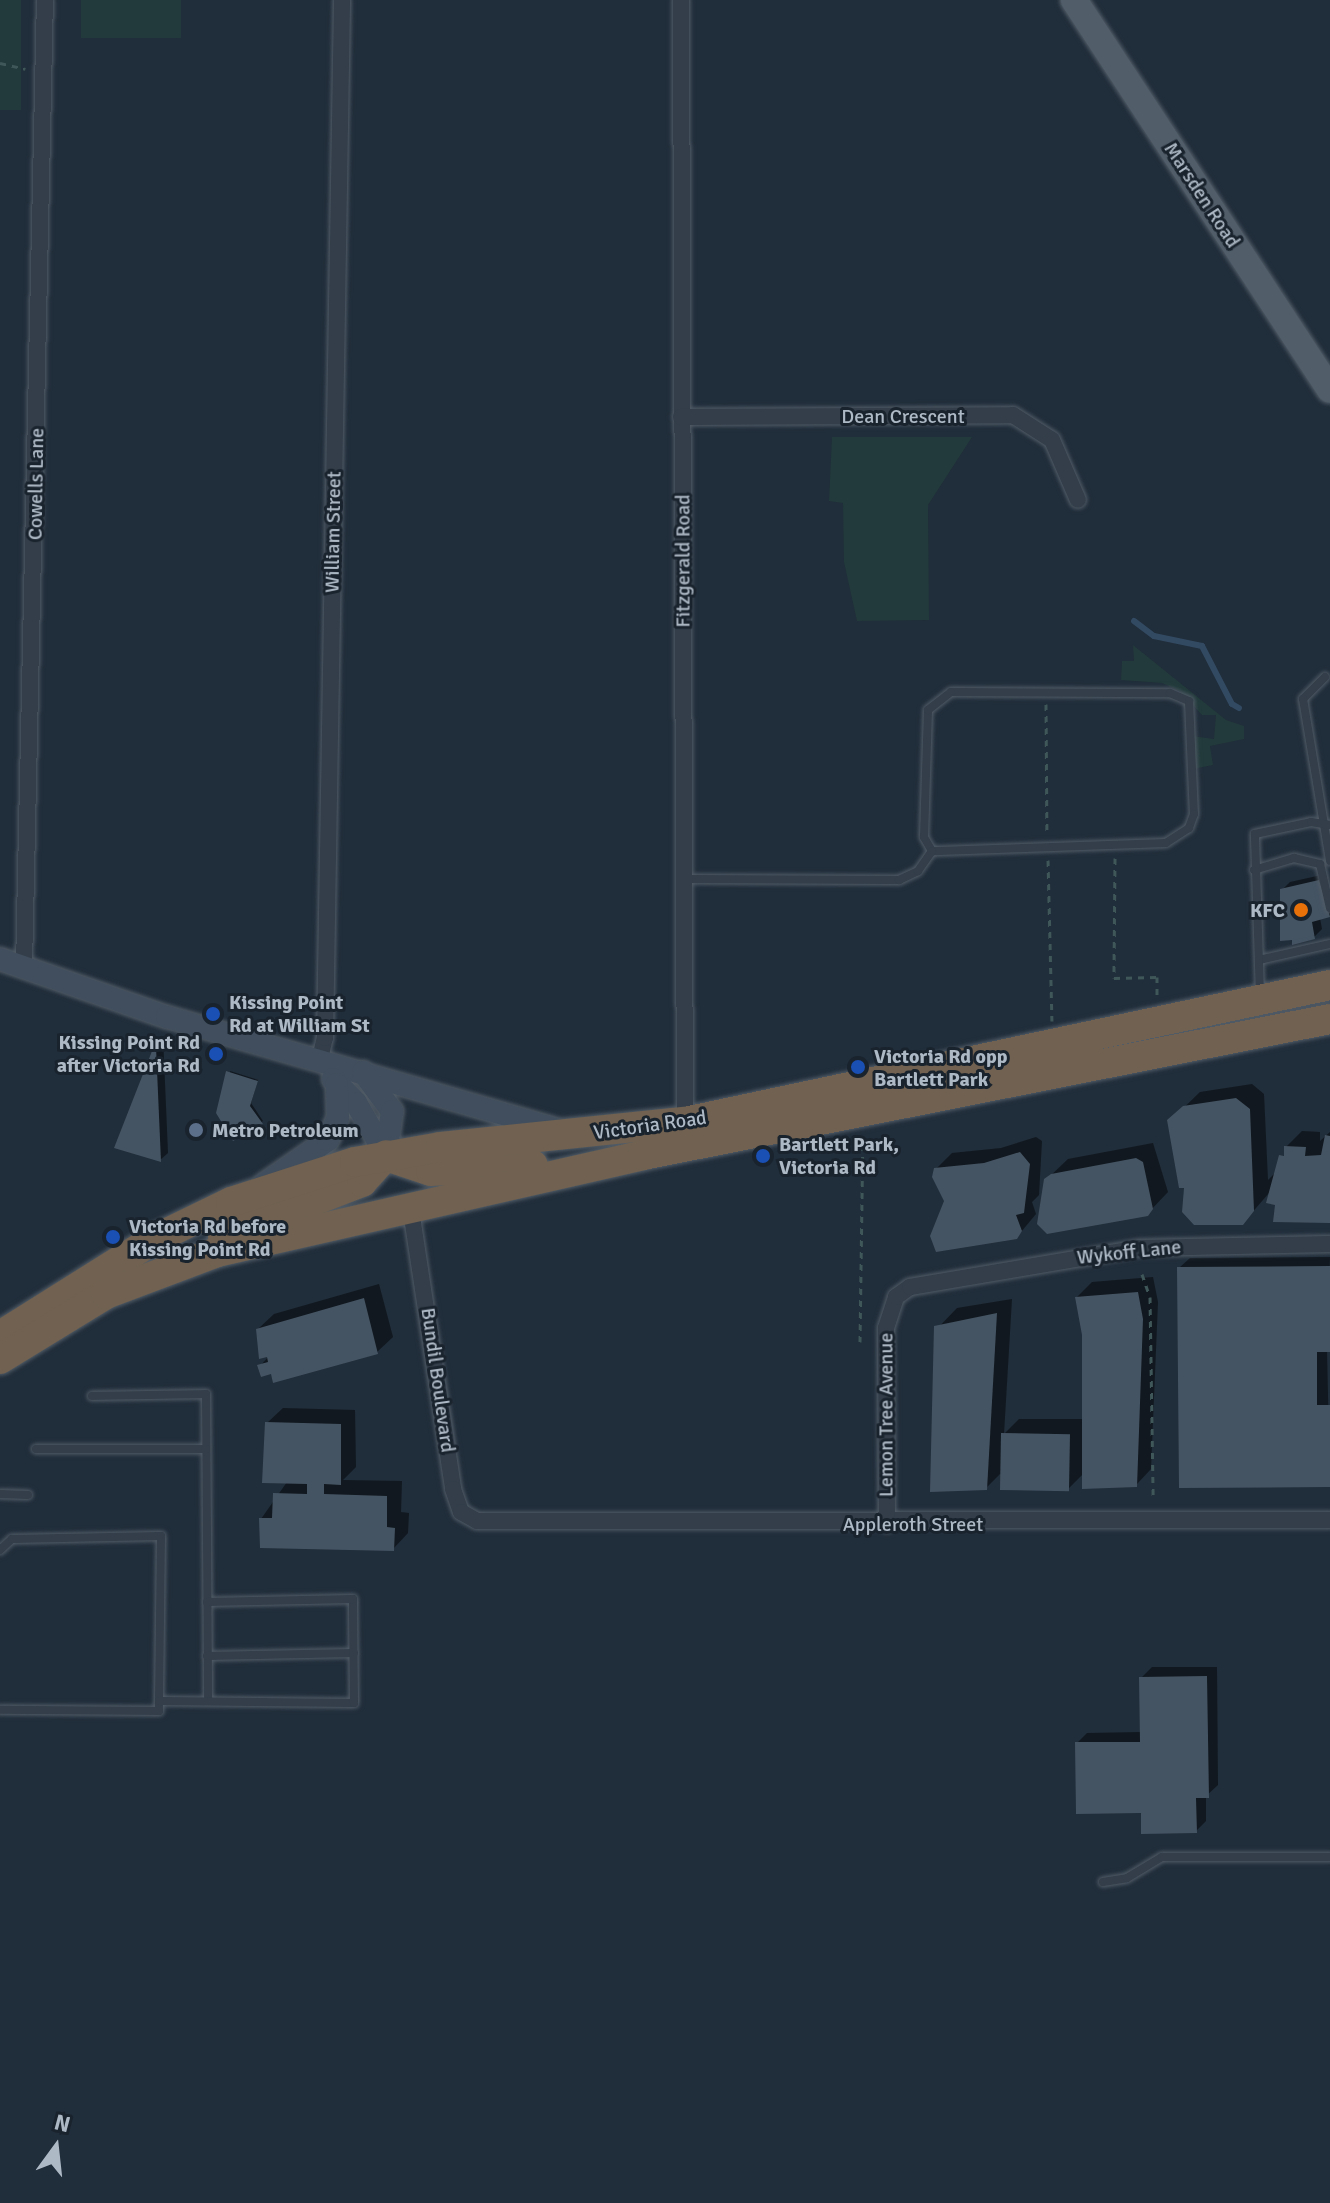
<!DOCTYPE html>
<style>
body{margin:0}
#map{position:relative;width:1330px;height:2203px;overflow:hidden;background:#202d3a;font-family:Signika,sans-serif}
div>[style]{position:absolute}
.green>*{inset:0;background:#223a3b;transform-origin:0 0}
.shadow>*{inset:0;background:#0007}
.stream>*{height:6px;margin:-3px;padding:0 3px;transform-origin:3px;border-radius:3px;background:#324a62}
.building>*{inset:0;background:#455463;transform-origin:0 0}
.path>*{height:3px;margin-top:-1.5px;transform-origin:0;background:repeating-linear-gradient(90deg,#3f5758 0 6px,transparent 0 12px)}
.roads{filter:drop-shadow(0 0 2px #515c67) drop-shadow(0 0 2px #515c67)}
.lane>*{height:8px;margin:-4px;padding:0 4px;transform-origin:4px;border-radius:4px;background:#333e4a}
.street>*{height:16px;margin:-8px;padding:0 8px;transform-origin:8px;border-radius:8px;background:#333e4a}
.secondary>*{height:22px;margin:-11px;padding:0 11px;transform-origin:11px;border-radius:11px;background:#414e5d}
.primary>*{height:26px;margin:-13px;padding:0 13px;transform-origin:13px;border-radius:13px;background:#515e6a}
.highway>*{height:30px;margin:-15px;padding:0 15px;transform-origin:15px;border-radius:15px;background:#706150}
.dots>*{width:22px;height:22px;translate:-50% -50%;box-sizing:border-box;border:4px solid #19232e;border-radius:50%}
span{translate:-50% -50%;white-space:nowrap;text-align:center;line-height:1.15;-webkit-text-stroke:6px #19232e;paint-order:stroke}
.street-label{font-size:20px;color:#aeb9c6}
.poi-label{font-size:20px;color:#aeb9c6;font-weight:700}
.right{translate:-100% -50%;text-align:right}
.left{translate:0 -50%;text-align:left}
.north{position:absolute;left:16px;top:2107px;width:80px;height:80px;-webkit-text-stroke:6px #19232e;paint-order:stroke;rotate:15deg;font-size:22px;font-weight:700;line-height:32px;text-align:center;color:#aeb9c6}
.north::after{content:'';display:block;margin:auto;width:28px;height:36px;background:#aeb9c6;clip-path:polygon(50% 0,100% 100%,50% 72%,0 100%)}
</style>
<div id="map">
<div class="green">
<i style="left:0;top:0;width:21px;height:110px"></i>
<i style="left:81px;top:0;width:100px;height:38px"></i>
<i style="clip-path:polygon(832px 437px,972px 437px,928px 505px,929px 620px,857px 621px,844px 562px,843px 503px,829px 501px)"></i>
<i style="clip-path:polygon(1133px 645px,1226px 720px,1244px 726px,1244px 739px,1210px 746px,1213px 765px,1193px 769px,1192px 736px,1214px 739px,1216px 715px,1202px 715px,1180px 691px,1162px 683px,1121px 680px,1122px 661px,1134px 661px)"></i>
</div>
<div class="shadow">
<i style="clip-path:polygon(1326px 874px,1330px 915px,1320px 918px,1322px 929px,1314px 937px,1282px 890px,1290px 882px)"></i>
<i style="clip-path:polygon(163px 1036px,168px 1153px,160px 1160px,117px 1147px)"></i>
<i style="clip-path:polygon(230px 1071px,258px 1080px,251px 1103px,263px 1121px,234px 1139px)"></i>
<i style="clip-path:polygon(1252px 1084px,1264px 1094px,1268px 1180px,1281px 1167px,1286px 1147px,1302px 1131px,1320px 1132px,1320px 1141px,1330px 1132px,1330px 1220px,1277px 1203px,1269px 1193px,1243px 1223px,1186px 1185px,1170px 1121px,1200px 1092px)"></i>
<i style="clip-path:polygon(1036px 1137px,1042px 1141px,1039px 1195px,1032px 1202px,1036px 1214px,1016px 1238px,946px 1201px,936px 1169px,952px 1153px,1001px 1148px)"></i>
<i style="clip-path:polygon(1153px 1143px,1168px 1192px,1147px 1214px,1046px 1180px,1068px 1159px)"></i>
<i style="clip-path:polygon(1330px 1257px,1327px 1350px,1330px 1485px,1179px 1268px,1190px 1258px)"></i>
<i style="clip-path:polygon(1153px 1277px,1158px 1302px,1151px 1469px,1136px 1485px,1084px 1473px,1069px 1488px,1000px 1474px,986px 1488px,934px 1332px,957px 1308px,1012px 1299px,1004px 1434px,1019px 1419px,1084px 1419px,1084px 1335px,1077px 1297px,1092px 1282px)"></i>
<i style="clip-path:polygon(379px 1284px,393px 1337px,377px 1352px,272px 1372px,260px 1366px,272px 1353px,258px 1329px,274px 1314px)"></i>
<i style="clip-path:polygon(283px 1408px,355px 1410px,356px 1467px,343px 1480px,402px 1481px,401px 1512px,409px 1513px,408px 1533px,393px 1549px,261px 1519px,287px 1482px,267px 1423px)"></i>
<i style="clip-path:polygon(1152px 1667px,1217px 1667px,1218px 1785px,1206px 1796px,1206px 1821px,1196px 1831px,1143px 1811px,1077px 1743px,1087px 1733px,1142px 1732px,1141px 1678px)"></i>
</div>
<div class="stream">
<i style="left:1134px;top:621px;width:25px;rotate:37deg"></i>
<i style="left:1154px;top:636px;width:49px;rotate:11.8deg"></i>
<i style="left:1202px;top:646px;width:65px;rotate:62.7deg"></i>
<i style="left:1232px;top:704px;width:8px;rotate:30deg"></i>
</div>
<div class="building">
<i style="clip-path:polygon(1319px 880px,1330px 917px,1312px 922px,1315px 939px,1292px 945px,1292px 940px,1280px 941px,1280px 889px)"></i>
<i style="clip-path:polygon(154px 1046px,156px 1047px,161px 1162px,114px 1148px)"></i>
<i style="clip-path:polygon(226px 1071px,258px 1081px,250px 1106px,263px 1124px,233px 1141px,216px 1113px)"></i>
<i style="clip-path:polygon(1236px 1098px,1250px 1109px,1254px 1211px,1243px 1225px,1194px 1225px,1182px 1212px,1184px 1188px,1179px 1188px,1167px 1120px,1183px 1106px)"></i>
<i style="clip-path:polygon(1325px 1135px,1330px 1136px,1330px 1223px,1273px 1222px,1275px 1205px,1266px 1203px,1279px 1155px,1284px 1156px,1284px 1146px,1306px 1147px,1305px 1156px,1321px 1155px)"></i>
<i style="clip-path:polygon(1020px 1152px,1030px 1164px,1024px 1213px,1016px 1215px,1022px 1231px,1017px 1239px,936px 1252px,930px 1236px,944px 1201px,932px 1177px,934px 1168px,984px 1163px)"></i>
<i style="clip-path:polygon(1136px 1158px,1143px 1162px,1153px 1209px,1148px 1216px,1047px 1234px,1037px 1224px,1044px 1179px,1051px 1174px)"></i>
<i style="clip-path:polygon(1330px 1266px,1330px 1352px,1317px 1352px,1317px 1405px,1330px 1405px,1330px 1487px,1179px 1488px,1177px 1267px)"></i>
<i style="clip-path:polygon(1138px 1292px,1143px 1319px,1137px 1487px,1082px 1489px,1082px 1335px,1075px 1297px)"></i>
<i style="clip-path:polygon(364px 1298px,378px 1354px,273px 1383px,271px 1374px,261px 1377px,257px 1365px,268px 1362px,267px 1357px,259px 1359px,256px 1329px)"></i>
<i style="clip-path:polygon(997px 1313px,987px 1490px,930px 1492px,934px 1326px)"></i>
<i style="clip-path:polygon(265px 1422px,341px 1424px,341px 1485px,324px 1484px,324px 1494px,387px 1496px,387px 1527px,395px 1528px,394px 1551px,260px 1548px,259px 1518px,272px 1518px,273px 1493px,307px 1494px,307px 1484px,262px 1483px)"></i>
<i style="left:1001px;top:1433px;width:69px;height:57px;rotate:1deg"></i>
<i style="clip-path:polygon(1207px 1676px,1209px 1798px,1196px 1798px,1197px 1833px,1141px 1834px,1141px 1813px,1076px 1814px,1075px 1742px,1140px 1742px,1139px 1677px)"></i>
</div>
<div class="path">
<i style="left:0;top:63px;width:26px;rotate:13deg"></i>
<i style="left:1046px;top:704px;width:129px;rotate:89.6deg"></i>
<i style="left:1115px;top:858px;width:120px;rotate:90.5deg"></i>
<i style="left:1114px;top:978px;width:43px;rotate:-1.3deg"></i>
<i style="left:1157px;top:977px;width:21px;rotate:90deg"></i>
<i style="left:1048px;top:860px;width:161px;rotate:88.6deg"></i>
<i style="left:1142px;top:1274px;width:24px;rotate:71deg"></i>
<i style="left:1150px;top:1297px;width:199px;rotate:89.1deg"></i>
<i style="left:860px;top:1342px;width:204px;rotate:-89.2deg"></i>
</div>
<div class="roads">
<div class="lane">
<i style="left:1325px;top:677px;width:31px;rotate:135deg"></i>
<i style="left:1303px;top:699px;width:164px;rotate:80.5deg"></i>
<i style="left:951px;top:692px;width:219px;rotate:0.3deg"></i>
<i style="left:1170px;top:693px;width:21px;rotate:23deg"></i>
<i style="left:1189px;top:701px;width:113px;rotate:87.5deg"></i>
<i style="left:1194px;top:814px;width:15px;rotate:110deg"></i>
<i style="left:1189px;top:828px;width:27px;rotate:147deg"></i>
<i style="left:1166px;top:843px;width:234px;rotate:178deg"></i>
<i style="left:932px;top:851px;width:16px;rotate:-120deg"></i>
<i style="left:924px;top:837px;width:127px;rotate:-88.2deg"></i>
<i style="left:928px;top:710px;width:29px;rotate:-38deg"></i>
<i style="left:1254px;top:870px;width:42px;rotate:-16.7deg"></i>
<i style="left:1294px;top:858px;width:27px;rotate:13deg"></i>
<i style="left:1320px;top:864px;width:45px;rotate:77.2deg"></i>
<i style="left:685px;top:879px;width:214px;rotate:0.3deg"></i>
<i style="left:899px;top:880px;width:21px;rotate:-25deg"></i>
<i style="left:918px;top:871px;width:24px;rotate:-55deg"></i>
<i style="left:1259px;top:960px;width:73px;rotate:-12.7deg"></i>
<i style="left:1260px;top:996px;width:162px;rotate:-91.8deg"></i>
<i style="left:1255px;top:834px;width:57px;rotate:-12.1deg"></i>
<i style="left:1311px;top:822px;width:19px;rotate:9deg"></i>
<i style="left:92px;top:1396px;width:114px;rotate:-1deg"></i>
<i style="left:206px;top:1394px;width:307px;rotate:89.6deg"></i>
<i style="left:36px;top:1449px;width:170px"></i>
<i style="left:0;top:1494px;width:28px;rotate:2deg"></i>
<i style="left:0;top:1550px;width:16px;rotate:-43deg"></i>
<i style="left:12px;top:1539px;width:149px;rotate:-1.2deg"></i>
<i style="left:161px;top:1536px;width:175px;rotate:90.7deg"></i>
<i style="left:159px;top:1711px;width:159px;rotate:-179.6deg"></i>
<i style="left:207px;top:1656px;width:147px;rotate:-1.2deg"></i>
<i style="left:159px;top:1701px;width:195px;rotate:0.6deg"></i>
<i style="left:354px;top:1703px;width:104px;rotate:-90.6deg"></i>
<i style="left:353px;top:1599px;width:146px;rotate:178.8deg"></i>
<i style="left:1103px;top:1882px;width:24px;rotate:-9deg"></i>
<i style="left:1127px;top:1878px;width:41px;rotate:-31deg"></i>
<i style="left:1162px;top:1857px;width:168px"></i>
</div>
<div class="street">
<i style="left:681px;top:0;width:1122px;rotate:89.8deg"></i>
<i style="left:681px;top:417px;width:332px;rotate:-0.3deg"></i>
<i style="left:1013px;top:415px;width:46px;rotate:32.7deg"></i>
<i style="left:1052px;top:440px;width:65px;rotate:66.6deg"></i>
<i style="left:24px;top:967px;width:967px;rotate:-88.76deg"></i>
<i style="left:319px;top:1063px;width:26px;rotate:-77deg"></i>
<i style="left:325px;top:1038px;width:1038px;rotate:-89.06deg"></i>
<i style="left:411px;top:1210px;width:282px;rotate:81.4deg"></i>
<i style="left:453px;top:1489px;width:24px;rotate:71deg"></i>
<i style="left:461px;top:1512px;width:18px;rotate:29deg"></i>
<i style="left:477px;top:1521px;width:853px;rotate:-0.07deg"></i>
<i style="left:887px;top:1524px;width:196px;rotate:-90.3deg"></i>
<i style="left:886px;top:1328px;width:33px;rotate:-72deg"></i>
<i style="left:896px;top:1297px;width:17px;rotate:-36deg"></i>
<i style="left:910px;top:1287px;width:234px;rotate:-9.6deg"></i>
<i style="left:1141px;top:1248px;width:189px;rotate:-1.2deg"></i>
</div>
<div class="secondary">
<i style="left:0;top:959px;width:177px;rotate:19.2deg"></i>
<i style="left:167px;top:1017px;width:412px;rotate:16.1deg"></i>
<i style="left:363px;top:1072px;width:49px;rotate:53.4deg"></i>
<i style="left:392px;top:1111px;width:44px;rotate:97.8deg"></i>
<i style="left:333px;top:1079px;width:33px;rotate:46deg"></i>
<i style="left:356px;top:1103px;width:60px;rotate:60deg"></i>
<i style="left:263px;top:1185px;width:79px;rotate:-34.7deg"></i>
<i style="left:328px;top:1140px;width:24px;rotate:-66deg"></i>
<i style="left:338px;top:1118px;width:34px;rotate:-92deg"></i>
</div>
<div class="primary">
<i style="left:1074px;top:0;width:466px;rotate:56.7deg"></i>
</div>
<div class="highway">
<i style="left:392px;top:1158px;width:41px;rotate:18.4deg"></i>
<i style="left:431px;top:1171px;width:102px;rotate:-3.4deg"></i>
<i style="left:223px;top:1236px;width:149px;rotate:-21.2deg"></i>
<i style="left:362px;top:1182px;width:36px;rotate:-48deg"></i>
<i style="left:0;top:1336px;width:181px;rotate:-32.1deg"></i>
<i style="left:153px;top:1240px;width:87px;rotate:-26deg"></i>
<i style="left:231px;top:1202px;width:130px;rotate:-17.9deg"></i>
<i style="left:355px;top:1162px;width:87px;rotate:-9.9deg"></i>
<i style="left:441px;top:1147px;width:245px;rotate:-5.9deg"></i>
<i style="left:685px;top:1122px;width:659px;rotate:-11.99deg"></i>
<i style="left:0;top:1359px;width:124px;rotate:-31.5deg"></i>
<i style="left:106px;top:1294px;width:119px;rotate:-20.7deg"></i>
<i style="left:217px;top:1252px;width:437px;rotate:-12.8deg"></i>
<i style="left:643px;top:1155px;width:700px;rotate:-11.2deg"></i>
</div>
</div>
<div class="dots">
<i style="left:1301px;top:910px;background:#e8710a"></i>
<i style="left:213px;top:1014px;background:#1a4fb4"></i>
<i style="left:216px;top:1054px;background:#1a4fb4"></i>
<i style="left:858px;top:1067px;background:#1a4fb4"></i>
<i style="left:196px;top:1130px;background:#5c6f8a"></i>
<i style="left:763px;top:1156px;background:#1a4fb4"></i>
<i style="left:113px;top:1237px;background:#1a4fb4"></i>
</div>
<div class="street-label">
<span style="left:1202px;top:195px;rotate:57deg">Marsden Road</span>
<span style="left:903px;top:416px">Dean Crescent</span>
<span style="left:36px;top:484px;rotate:-89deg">Cowells Lane</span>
<span style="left:333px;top:532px;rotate:-89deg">William Street</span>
<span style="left:683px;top:561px;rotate:-90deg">Fitzgerald Road</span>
<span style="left:650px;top:1125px;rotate:-8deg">Victoria Road</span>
<span style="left:1129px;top:1252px;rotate:-6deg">Wykoff Lane</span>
<span style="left:438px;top:1380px;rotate:82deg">Bundil Boulevard</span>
<span style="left:886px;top:1415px;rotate:-90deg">Lemon Tree Avenue</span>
<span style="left:913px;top:1524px">Appleroth Street</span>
</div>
<div class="poi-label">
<span class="right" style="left:1285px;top:910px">KFC</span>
<span class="left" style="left:229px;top:1014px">Kissing Point<br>Rd at William St</span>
<span class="right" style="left:200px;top:1054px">Kissing Point Rd<br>after Victoria Rd</span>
<span class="left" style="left:874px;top:1068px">Victoria Rd opp<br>Bartlett Park</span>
<span class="left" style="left:212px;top:1130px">Metro Petroleum</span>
<span class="left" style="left:779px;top:1156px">Bartlett Park,<br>Victoria Rd</span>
<span class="left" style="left:129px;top:1238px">Victoria Rd before<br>Kissing Point Rd</span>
</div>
<div class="north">N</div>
</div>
